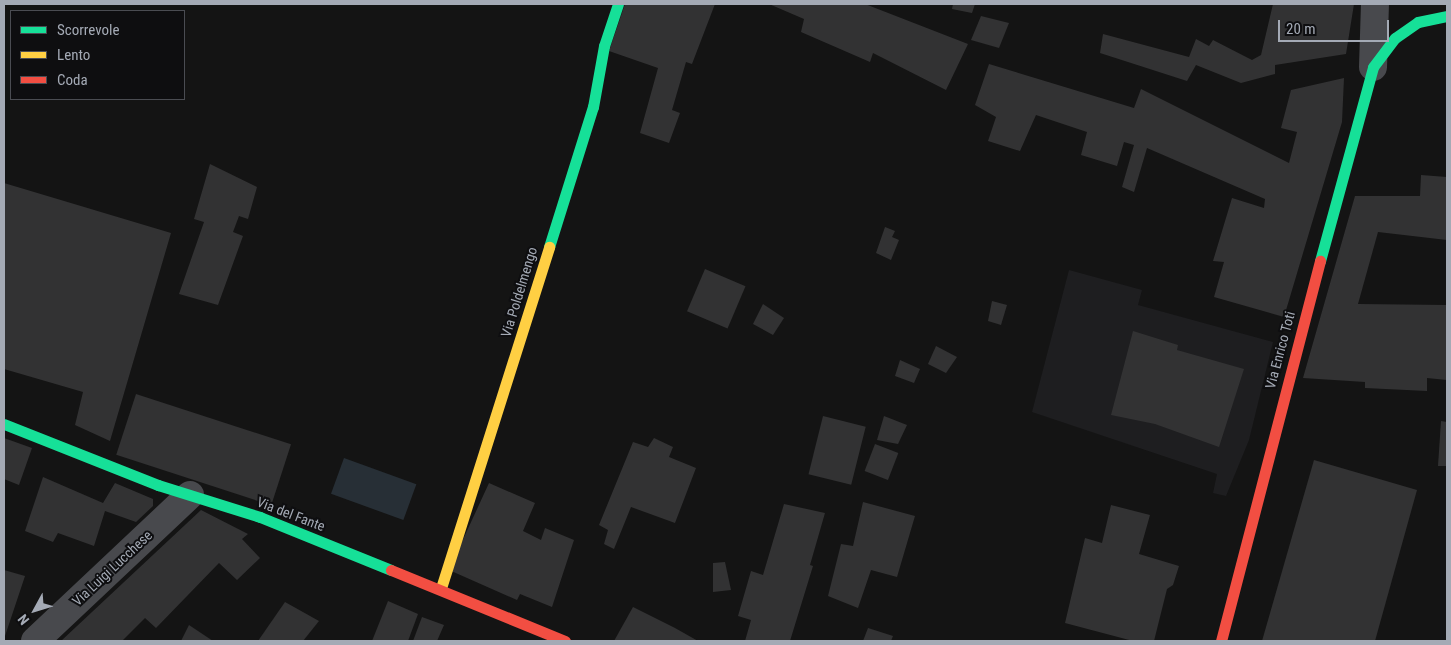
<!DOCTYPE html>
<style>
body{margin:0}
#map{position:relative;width:1451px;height:645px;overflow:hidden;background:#141414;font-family:"Roboto Condensed",sans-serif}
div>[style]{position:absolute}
.built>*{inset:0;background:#1e1e20}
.water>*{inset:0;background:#272f36;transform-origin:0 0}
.building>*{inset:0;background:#323233;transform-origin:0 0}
.street>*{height:28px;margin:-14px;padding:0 14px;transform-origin:14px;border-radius:14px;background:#48494d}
.fast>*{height:11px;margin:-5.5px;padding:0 5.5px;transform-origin:5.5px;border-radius:5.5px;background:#16e098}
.slow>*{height:11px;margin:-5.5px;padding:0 5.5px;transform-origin:5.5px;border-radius:5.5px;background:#ffcf43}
.jam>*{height:11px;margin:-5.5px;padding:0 5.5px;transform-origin:5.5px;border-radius:5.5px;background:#f24e42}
span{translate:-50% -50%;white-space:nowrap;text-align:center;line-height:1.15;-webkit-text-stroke:4px #0e0e10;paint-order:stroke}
.street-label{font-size:14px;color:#a4aab5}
.frame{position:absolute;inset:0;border:5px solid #a4aab5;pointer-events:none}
.legend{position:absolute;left:10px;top:10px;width:175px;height:90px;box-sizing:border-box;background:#0e0e10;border:1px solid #4a4c52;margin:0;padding:6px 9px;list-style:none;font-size:15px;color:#a4aab5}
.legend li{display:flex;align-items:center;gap:10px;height:25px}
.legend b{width:25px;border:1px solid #4a4c52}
.north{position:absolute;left:10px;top:585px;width:50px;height:50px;-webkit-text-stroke:4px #0e0e10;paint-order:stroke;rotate:231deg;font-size:14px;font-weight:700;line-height:20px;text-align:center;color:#a4aab5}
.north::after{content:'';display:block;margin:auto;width:18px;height:22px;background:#a4aab5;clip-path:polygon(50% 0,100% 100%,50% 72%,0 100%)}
.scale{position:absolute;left:1278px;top:20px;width:111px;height:22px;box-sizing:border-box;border:2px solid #a4aab5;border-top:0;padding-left:6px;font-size:15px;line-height:18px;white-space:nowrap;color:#a4aab5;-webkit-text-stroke:4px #0e0e10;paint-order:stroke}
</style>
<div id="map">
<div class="built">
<i style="clip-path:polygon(1069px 270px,1142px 290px,1138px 305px,1273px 342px,1249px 440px,1226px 496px,1213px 493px,1217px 474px,1032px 412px)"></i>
</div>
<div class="water">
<i style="left:344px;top:458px;width:77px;height:38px;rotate:20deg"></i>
</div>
<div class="building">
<i style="clip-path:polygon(625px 4px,715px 4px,692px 64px,686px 62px,672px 110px,680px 113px,669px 143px,640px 133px,658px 68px,609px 51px)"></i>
<i style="clip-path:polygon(769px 4px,865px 4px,968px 44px,946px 90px,873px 53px,870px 62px,801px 32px,804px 19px)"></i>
<i style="clip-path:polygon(953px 4px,975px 4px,972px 13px,952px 9px)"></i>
<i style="clip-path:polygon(1273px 4px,1354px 4px,1346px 54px,1275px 65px,1275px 74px,1241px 83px,1196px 65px,1187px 81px,1100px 53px,1103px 34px,1189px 57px,1196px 39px,1209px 46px,1213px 40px,1252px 60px,1261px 55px)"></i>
<i style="clip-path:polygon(981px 16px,1009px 23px,999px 48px,971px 40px)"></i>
<i style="clip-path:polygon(989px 64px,1134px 108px,1141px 89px,1289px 163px,1297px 132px,1281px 128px,1291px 90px,1344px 78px,1342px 122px,1284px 317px,1214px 297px,1224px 262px,1213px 261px,1232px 198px,1264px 208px,1265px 199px,1147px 148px,1134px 192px,1122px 187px,1134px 145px,1124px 142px,1117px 166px,1081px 155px,1087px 132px,1036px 115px,1020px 151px,988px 141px,996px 117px,975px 105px)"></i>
<i style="clip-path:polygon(210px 164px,257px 187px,248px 219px,239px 216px,233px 232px,243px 236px,218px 305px,179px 294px,204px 222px,194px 219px)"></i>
<i style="clip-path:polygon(1421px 175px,1447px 177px,1447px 240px,1378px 232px,1358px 304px,1447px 305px,1447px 380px,1427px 378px,1427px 391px,1365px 388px,1365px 382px,1303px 378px,1355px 196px,1420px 196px)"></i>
<i style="clip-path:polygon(4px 183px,171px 233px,110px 441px,75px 425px,83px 392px,4px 369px)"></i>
<i style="clip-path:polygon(885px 227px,895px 231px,892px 237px,899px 240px,891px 260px,876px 253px)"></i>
<i style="left:705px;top:269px;width:44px;height:46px;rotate:23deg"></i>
<i style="clip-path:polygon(992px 301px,1007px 305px,1001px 325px,988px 321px)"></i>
<i style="clip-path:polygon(763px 304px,784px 318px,773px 335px,753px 324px)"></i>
<i style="clip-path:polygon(1133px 331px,1178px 345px,1177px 350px,1244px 369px,1219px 447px,1155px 424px,1111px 415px)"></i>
<i style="clip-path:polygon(936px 346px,957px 357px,946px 373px,928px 364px)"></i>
<i style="clip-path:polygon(900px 360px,920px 369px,914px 383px,895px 376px)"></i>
<i style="left:136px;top:394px;width:163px;height:64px;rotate:18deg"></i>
<i style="left:823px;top:416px;width:44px;height:60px;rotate:14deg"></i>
<i style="clip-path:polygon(884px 416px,907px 425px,898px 444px,877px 440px)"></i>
<i style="clip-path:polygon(1441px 421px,1447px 422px,1447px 466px,1438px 466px)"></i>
<i style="clip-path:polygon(4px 438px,32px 448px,19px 485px,4px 479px)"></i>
<i style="clip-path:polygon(654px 438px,673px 447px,669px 457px,696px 468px,675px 523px,631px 507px,614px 549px,604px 544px,608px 530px,599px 525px,633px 442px,648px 447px)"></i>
<i style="left:875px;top:444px;width:25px;height:29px;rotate:21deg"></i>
<i style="clip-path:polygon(1314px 460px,1417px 490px,1375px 641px,1262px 641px)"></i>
<i style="clip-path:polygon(43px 477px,103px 503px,115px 483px,153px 499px,153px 506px,136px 522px,105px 511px,94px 546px,58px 533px,53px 542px,25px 531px)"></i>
<i style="clip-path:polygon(489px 483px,535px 503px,523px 531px,541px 540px,545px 528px,574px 540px,552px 607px,520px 594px,517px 600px,449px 570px)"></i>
<i style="clip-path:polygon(863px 502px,915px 516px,897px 577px,871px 570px,858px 608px,828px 596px,841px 544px,853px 546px)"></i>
<i style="clip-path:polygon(784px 504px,825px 513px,810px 565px,813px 566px,790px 641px,745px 641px,751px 620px,738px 616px,751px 571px,763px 575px)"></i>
<i style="clip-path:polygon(1111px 505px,1150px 515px,1139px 554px,1179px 566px,1173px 585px,1167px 589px,1154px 641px,1133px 641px,1065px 623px,1085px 538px,1102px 543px)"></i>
<i style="clip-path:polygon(201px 510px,248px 534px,242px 539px,260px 558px,237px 580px,219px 563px,156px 628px,145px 618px,122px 641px,61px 641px)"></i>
<i style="clip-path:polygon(725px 562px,731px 590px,713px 592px,713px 563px)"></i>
<i style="clip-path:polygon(4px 570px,25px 576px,4px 639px)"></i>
<i style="clip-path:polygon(388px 601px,418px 614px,408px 641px,372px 641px)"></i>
<i style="clip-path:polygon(285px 602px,319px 621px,303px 641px,258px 641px)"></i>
<i style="clip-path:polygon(633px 607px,675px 628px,698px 641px,614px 641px)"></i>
<i style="clip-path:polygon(422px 617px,444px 625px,437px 641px,413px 641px)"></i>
<i style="clip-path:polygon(189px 625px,213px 641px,181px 641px)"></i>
<i style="clip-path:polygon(868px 628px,893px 636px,891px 641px,863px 641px)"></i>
</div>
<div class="street">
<i style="left:1373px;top:67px;width:63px;rotate:-88.2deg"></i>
<i style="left:35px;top:641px;width:213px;rotate:-43.3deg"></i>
</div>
<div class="fast">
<i style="left:549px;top:247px;width:147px;rotate:-72.6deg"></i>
<i style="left:593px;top:107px;width:62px;rotate:-79.8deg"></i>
<i style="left:604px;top:46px;width:44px;rotate:-71.6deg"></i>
<i style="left:1320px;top:261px;width:201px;rotate:-74.7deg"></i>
<i style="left:1373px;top:67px;width:36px;rotate:-53deg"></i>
<i style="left:1395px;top:38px;width:28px;rotate:-35deg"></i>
<i style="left:1418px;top:22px;width:30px;rotate:-12deg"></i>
<i style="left:4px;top:424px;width:166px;rotate:21.6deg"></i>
<i style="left:158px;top:485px;width:107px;rotate:17.4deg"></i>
<i style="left:260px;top:517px;width:141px;rotate:22deg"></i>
</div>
<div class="slow">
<i style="left:441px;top:588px;width:358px;rotate:-72.4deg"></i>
</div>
<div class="jam">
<i style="left:391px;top:570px;width:188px;rotate:22.2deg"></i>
<i style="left:1221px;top:641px;width:393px;rotate:-75.4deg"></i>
</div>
<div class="street-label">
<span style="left:519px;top:292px;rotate:-73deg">Via Poldelmengo</span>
<span style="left:1280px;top:350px;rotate:-75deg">Via Enrico Toti</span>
<span style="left:291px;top:514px;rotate:21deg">Via del Fante</span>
<span style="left:112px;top:568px;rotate:-43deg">Via Luigi Lucchese</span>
</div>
<div class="frame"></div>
<ul class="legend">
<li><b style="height:6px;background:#16e098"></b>Scorrevole</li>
<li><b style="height:6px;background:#ffcf43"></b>Lento</li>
<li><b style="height:6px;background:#f24e42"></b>Coda</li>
</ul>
<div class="north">N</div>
<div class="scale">20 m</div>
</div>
